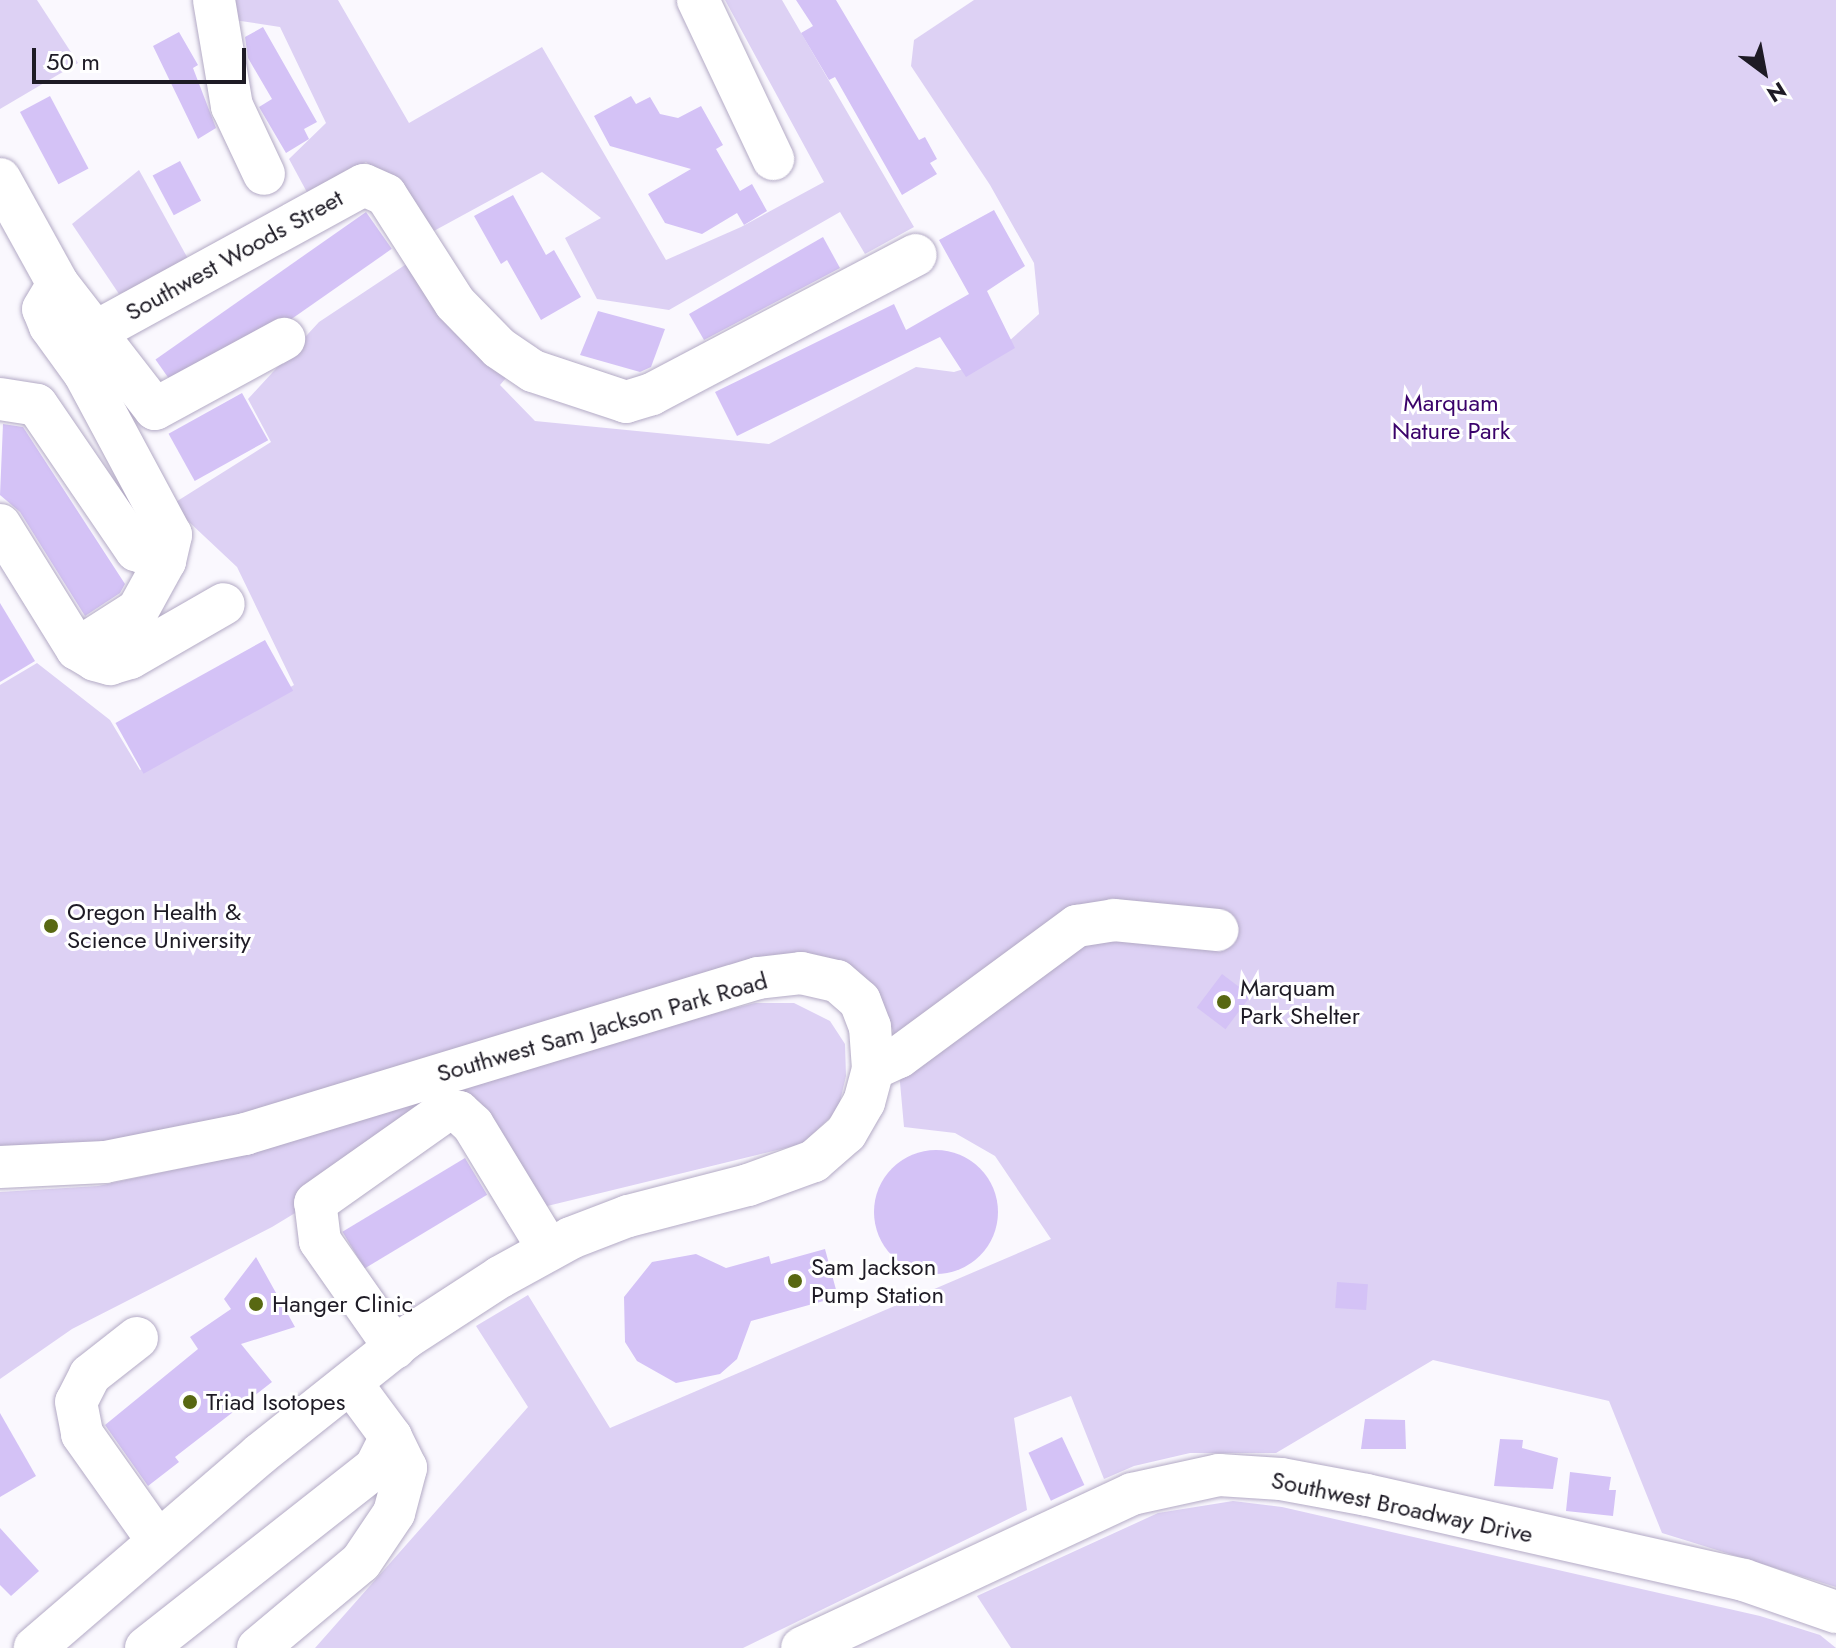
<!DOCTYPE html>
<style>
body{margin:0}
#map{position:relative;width:1836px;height:1648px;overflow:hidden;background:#faf8fe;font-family:Jost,sans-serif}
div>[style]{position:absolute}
.green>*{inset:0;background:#ddd1f4}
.building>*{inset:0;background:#d4c2f6;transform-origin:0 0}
.round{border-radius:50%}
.roads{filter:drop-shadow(0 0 2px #b3aac5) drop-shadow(0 0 2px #b3aac5)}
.minor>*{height:42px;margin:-21px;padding:0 21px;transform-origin:21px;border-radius:21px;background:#fff}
.dots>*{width:22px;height:22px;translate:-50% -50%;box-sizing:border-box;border:4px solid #fff;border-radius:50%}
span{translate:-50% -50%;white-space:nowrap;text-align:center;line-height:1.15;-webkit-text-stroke:6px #fff;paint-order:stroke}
.street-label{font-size:24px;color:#1e1b25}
.park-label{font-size:24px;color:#3a026a}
.poi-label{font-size:24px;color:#1e1b25}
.left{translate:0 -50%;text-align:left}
.north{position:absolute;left:1724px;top:32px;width:80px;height:80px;-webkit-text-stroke:6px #fff;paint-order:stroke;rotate:148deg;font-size:22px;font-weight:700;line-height:32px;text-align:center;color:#1e1b25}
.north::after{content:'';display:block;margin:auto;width:28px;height:36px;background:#1e1b25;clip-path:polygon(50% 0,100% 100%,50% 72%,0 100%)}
.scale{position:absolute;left:32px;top:48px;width:214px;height:36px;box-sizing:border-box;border:4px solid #1e1b25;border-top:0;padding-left:10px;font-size:24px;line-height:28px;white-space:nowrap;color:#1e1b25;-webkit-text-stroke:6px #fff;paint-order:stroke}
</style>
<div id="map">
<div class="green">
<i style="clip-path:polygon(0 0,37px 0,78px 63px,0 109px)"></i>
<i style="clip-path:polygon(232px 0,338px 0,409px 123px,542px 47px,666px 260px,741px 227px,824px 182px,725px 0,782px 0,914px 227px,865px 254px,840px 212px,669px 310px,597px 299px,565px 238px,601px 218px,542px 172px,432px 232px,406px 197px,366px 162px,309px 196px,289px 159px,326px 123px,280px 27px,234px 20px)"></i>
<i style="clip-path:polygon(974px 0,1836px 0,1836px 1587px,1662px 1533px,1609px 1401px,1433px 1360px,1276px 1453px,1190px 1453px,1134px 1466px,1104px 1479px,1071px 1396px,1014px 1418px,1027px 1510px,743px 1648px,315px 1648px,528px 1407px,476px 1326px,528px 1295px,610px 1428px,1051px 1239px,995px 1156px,955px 1133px,904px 1127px,896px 1038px,885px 1012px,758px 958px,216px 1124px,142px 1141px,0 1149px,0 685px,37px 663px,110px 720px,140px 770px,294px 685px,237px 567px,171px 505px,271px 442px,248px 399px,319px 322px,411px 261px,511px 372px,500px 385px,535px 421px,769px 444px,916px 367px,954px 372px,986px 362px,1039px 314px,1034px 263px,990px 185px,911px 66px,914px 40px)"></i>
<i style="clip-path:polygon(139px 170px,192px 266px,119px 294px,72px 224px)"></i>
<i style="clip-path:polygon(755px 1003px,794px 1003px,830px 1021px,845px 1044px,846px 1076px,838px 1110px,802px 1144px,539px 1208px,475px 1104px,272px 1227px,72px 1329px,0 1379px,0 1192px,98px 1186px,192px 1166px,478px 1073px)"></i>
<i style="clip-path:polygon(1233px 1501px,1282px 1507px,1760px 1616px,1820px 1635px,1836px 1648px,1011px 1648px,977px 1596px,1158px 1513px)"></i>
</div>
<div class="building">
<i style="clip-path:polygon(796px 0,836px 0,919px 140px,925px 137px,937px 159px,930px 163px,937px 174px,902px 195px,835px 77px,829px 80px,801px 33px,813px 26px)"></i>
<i style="clip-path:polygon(263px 27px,317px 122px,304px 129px,309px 139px,286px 153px,259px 107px,272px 99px,248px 58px,245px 37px)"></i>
<i style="clip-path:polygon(179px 32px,198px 65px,193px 68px,216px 128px,198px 139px,153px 46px)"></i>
<i style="left:50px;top:96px;width:82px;height:34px;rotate:62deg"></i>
<i style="clip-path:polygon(631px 96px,636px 104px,650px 97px,660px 114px,678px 118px,701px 106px,723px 145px,716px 149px,740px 191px,752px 184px,767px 211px,744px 225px,737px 213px,702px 234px,665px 223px,648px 194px,691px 169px,610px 146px,594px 116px)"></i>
<i style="left:180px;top:161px;width:45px;height:31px;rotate:62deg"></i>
<i style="clip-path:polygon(513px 195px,546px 255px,554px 250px,581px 297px,541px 320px,507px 260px,501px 264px,474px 216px)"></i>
<i style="clip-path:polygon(994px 210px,1025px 266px,987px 291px,1015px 348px,966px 377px,940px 337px,737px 436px,715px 392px,894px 304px,906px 330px,969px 294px,939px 240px)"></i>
<i style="left:366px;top:212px;width:45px;height:257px;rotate:55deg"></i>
<i style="clip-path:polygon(823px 237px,840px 268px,704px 340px,689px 314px)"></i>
<i style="clip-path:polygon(598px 311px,665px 329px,651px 367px,640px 372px,580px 355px)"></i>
<i style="left:242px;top:393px;width:54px;height:84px;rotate:61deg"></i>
<i style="clip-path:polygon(3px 424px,23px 427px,125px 584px,120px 593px,85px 616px,20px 512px,0 495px)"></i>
<i style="clip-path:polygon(0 603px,35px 661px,0 682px)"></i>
<i style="left:265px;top:640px;width:58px;height:171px;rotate:61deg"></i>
<i style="left:1222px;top:974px;width:36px;height:42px;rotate:37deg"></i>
<i class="round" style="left:874px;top:1150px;width:124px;height:124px"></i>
<i style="left:465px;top:1158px;width:43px;height:143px;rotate:59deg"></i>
<i style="clip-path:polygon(825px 1249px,838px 1297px,751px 1321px,737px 1359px,720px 1374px,676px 1383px,637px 1361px,625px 1342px,624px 1297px,652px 1262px,696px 1254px,726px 1268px,769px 1256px,771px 1264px)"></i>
<i style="clip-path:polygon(256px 1257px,295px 1327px,241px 1344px,272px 1382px,175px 1457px,179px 1462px,148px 1486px,105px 1425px,198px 1349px,190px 1337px,231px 1309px,224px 1299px)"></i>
<i style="left:1337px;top:1282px;width:31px;height:26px;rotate:4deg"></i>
<i style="clip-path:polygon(0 1413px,36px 1476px,0 1497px)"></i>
<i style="clip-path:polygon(1365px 1419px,1405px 1420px,1406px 1449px,1361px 1449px)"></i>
<i style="left:1062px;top:1437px;width:53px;height:37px;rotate:65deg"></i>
<i style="clip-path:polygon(1500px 1439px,1523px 1440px,1522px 1448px,1558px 1458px,1553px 1489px,1494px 1486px)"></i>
<i style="clip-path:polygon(1570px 1472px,1611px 1477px,1609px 1490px,1616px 1490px,1613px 1516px,1566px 1511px)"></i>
<i style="clip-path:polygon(0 1528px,39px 1571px,11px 1596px,0 1585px)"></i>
</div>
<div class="roads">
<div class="minor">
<i style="left:214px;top:0;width:108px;rotate:80.4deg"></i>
<i style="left:232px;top:106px;width:75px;rotate:64.8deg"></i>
<i style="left:698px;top:0;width:176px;rotate:64.7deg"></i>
<i style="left:0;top:179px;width:120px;rotate:61.1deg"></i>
<i style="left:58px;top:284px;width:158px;rotate:52.2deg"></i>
<i style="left:155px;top:409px;width:147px;rotate:-28.5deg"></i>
<i style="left:97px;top:331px;width:304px;rotate:-28.7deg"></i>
<i style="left:364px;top:185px;width:24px;rotate:24deg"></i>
<i style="left:386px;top:195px;width:128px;rotate:57.4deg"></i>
<i style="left:455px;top:303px;width:63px;rotate:45.6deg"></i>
<i style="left:499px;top:348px;width:41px;rotate:34.1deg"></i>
<i style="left:533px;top:371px;width:98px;rotate:18.4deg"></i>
<i style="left:626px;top:402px;width:27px;rotate:-17deg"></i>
<i style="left:652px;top:394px;width:298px;rotate:-27.8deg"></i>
<i style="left:0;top:399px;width:37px;rotate:9deg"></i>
<i style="left:37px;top:405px;width:176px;rotate:55.7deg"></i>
<i style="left:136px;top:550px;width:31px;rotate:21deg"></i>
<i style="left:165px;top:561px;width:27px;rotate:-77deg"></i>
<i style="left:171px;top:535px;width:184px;rotate:-118.2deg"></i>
<i style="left:84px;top:373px;width:58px;rotate:-125.9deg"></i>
<i style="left:50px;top:326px;width:18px;rotate:-112deg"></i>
<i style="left:43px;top:309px;width:29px;rotate:-59deg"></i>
<i style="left:0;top:525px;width:146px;rotate:58.2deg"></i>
<i style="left:77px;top:649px;width:21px;rotate:31deg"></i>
<i style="left:95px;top:660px;width:16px;rotate:15deg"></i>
<i style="left:110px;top:664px;width:21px;rotate:-17deg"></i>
<i style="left:130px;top:658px;width:108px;rotate:-29.9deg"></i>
<i style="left:77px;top:649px;width:72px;rotate:-32.6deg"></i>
<i style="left:138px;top:610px;width:56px;rotate:-61.1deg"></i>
<i style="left:873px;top:1069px;width:29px;rotate:-25deg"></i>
<i style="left:899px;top:1057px;width:221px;rotate:-36.4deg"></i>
<i style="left:1077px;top:926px;width:37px;rotate:-9deg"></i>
<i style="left:1114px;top:920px;width:104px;rotate:5.5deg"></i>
<i style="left:0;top:1167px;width:105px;rotate:-2.7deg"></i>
<i style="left:105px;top:1162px;width:143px;rotate:-11.3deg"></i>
<i style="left:245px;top:1134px;width:536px;rotate:-16.91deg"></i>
<i style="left:758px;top:978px;width:43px;rotate:-6.6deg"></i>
<i style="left:801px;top:973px;width:37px;rotate:13deg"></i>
<i style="left:837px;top:981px;width:30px;rotate:41deg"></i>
<i style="left:860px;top:1001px;width:28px;rotate:69deg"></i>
<i style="left:870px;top:1027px;width:42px;rotate:85.9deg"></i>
<i style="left:873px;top:1069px;width:34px;rotate:105deg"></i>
<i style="left:864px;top:1102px;width:36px;rotate:120deg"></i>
<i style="left:846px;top:1133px;width:43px;rotate:138.8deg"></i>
<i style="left:814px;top:1161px;width:70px;rotate:160deg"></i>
<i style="left:748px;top:1185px;width:124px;rotate:165.5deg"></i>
<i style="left:628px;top:1216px;width:61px;rotate:158.9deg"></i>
<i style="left:571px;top:1238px;width:81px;rotate:151.2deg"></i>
<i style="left:500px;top:1277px;width:112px;rotate:147deg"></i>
<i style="left:406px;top:1338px;width:188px;rotate:141.5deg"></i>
<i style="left:259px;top:1455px;width:296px;rotate:139.3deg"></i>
<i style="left:137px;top:1338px;width:60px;rotate:141.8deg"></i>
<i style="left:90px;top:1375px;width:30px;rotate:117deg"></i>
<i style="left:76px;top:1402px;width:33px;rotate:79deg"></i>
<i style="left:82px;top:1434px;width:130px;rotate:54.7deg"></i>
<i style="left:395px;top:1348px;width:131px;rotate:-125deg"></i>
<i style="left:320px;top:1241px;width:38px;rotate:-97deg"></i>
<i style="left:315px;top:1203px;width:158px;rotate:-35.2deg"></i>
<i style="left:444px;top:1112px;width:15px"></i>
<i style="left:459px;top:1112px;width:19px;rotate:43deg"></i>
<i style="left:473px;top:1125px;width:146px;rotate:58.7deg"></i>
<i style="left:146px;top:1648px;width:291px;rotate:-38.2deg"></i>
<i style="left:375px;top:1468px;width:35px;rotate:-63deg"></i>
<i style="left:258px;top:1648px;width:134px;rotate:-39.9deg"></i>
<i style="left:361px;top:1562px;width:59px;rotate:-56deg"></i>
<i style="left:394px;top:1513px;width:47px;rotate:-75.1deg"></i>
<i style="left:406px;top:1468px;width:34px;rotate:-116deg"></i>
<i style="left:391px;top:1437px;width:67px;rotate:-126.5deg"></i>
<i style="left:802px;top:1648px;width:364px;rotate:-25deg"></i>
<i style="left:1132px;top:1494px;width:89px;rotate:-12.3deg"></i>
<i style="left:1219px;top:1475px;width:62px;rotate:3.7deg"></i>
<i style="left:1281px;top:1479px;width:87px;rotate:10.5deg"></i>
<i style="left:1367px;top:1495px;width:386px;rotate:12.7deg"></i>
<i style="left:1744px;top:1580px;width:97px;rotate:19.2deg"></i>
</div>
</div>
<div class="dots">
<i style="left:51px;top:926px;background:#586812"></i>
<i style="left:1224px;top:1002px;background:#586812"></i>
<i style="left:795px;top:1281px;background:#586812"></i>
<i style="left:256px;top:1304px;background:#586812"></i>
<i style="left:190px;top:1402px;background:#586812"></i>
</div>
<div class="street-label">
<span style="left:234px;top:255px;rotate:-29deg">Southwest Woods Street</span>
<span style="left:602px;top:1027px;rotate:-16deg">Southwest Sam Jackson Park Road</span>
<span style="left:1402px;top:1507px;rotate:12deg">Southwest Broadway Drive</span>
</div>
<div class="park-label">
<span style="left:1451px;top:417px">Marquam<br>Nature Park</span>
</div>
<div class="poi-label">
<span class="left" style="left:67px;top:926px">Oregon Health &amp;<br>Science University</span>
<span class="left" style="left:1240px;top:1002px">Marquam<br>Park Shelter</span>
<span class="left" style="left:811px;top:1281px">Sam Jackson<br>Pump Station</span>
<span class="left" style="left:272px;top:1304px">Hanger Clinic</span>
<span class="left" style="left:206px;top:1402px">Triad Isotopes</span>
</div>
<div class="north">N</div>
<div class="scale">50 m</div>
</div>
